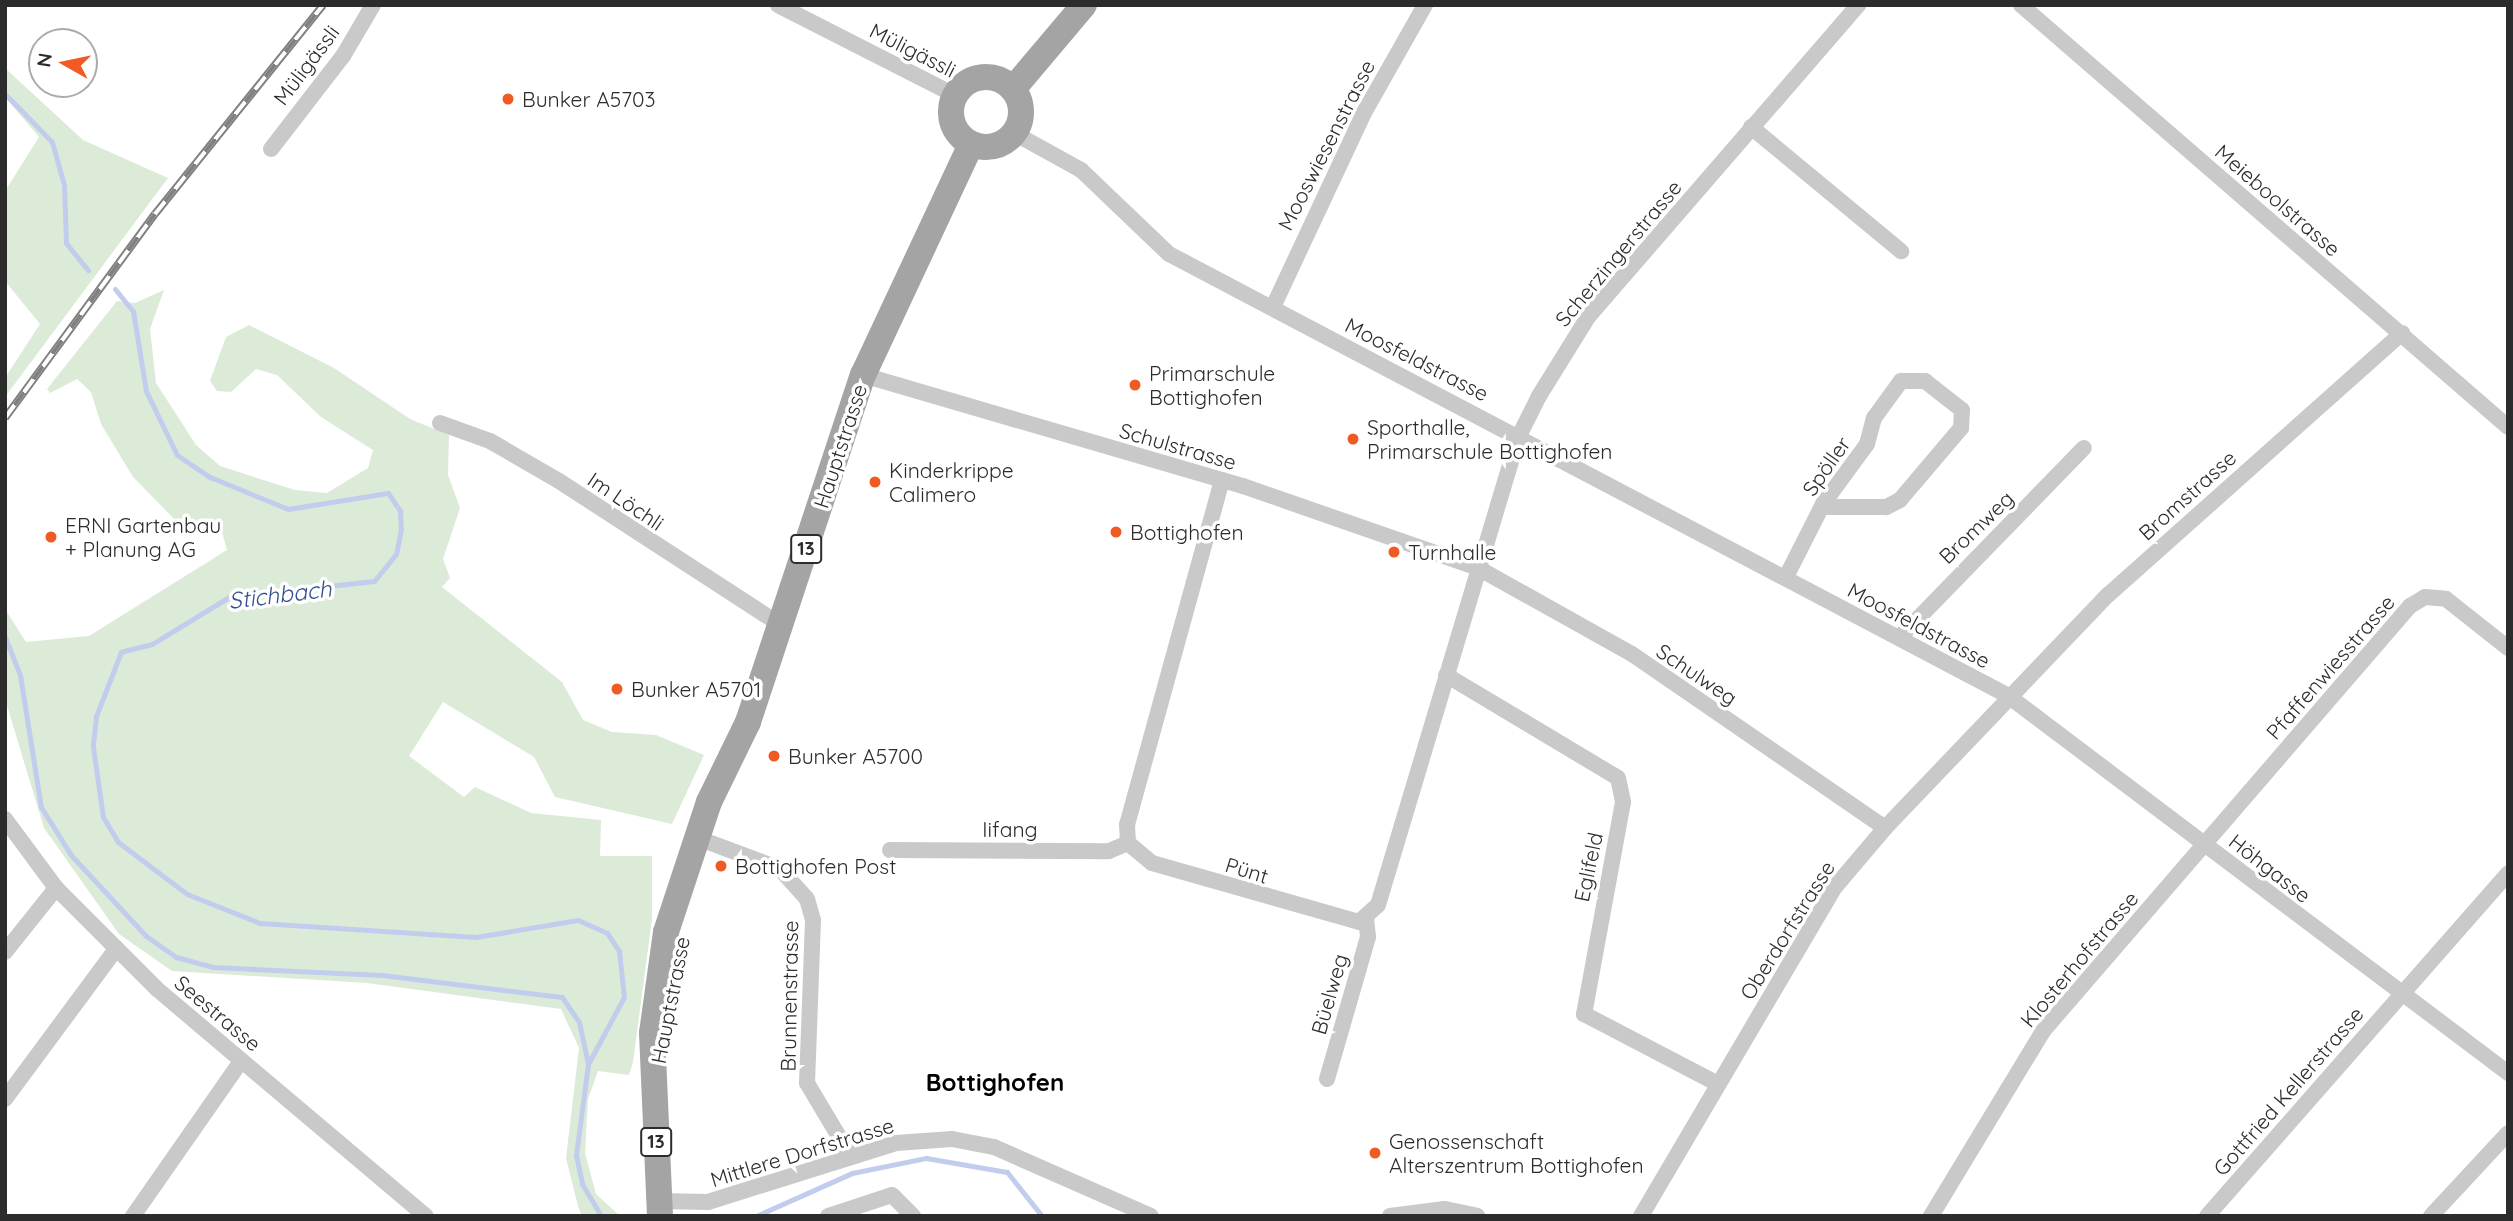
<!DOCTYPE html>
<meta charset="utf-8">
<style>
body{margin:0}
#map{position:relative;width:2513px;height:1221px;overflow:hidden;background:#fff;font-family:Quicksand,sans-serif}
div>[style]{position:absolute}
.green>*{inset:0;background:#dbebd8}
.stream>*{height:5px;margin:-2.5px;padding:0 2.5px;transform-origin:2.5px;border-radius:2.5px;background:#c2cded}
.minor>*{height:16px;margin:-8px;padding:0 8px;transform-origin:8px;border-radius:8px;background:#c9c9c9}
.primary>*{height:26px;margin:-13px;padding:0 13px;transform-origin:13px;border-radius:13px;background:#a4a4a4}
.primary>.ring{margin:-13px;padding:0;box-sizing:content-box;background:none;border:26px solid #a4a4a4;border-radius:50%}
.rail>*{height:8px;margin-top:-4px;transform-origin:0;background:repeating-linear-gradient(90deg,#fff 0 16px,#818181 0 32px);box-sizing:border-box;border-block:2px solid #818181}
.dots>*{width:19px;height:19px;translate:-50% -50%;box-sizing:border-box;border:4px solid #fff;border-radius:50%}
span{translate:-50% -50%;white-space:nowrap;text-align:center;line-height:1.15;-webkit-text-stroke:7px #fff;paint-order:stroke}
.shield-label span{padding:2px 5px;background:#fff;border:2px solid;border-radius:5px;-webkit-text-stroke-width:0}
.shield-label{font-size:19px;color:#2c2c2c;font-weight:700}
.street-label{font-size:21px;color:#2c2c2c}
.poi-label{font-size:21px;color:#2c2c2c}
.left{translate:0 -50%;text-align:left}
.water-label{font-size:23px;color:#364e92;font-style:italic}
.quarter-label{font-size:24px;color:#000;font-weight:700}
.frame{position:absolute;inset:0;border:7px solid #2c2c2c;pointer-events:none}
.north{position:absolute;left:28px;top:28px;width:70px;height:70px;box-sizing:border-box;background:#fff;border:2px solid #ababab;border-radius:50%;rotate:279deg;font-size:19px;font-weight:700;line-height:28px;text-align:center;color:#2c2c2c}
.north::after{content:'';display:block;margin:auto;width:24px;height:32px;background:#ef5b22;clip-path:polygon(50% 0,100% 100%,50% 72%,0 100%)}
</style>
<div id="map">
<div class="green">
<i style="clip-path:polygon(5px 68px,83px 140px,168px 178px,5px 397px,5px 378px,40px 324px,5px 281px,5px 191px,39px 137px,5px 97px)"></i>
<i style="clip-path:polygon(164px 290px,150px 329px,156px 383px,196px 445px,220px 466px,295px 490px,327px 493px,368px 468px,373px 450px,321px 417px,277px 375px,256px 369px,231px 392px,217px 391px,210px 381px,226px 337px,249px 325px,334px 368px,410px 419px,449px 435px,448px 475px,460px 508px,443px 559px,450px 578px,442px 587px,562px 682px,583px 720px,612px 732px,656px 735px,704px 755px,672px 824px,555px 797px,534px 757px,443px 702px,409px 756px,464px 797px,475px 787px,531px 813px,601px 820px,600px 856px,652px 856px,652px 919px,633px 1062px,629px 1075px,598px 1071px,588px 1099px,585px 1153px,596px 1194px,620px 1216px,582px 1216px,578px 1206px,566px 1158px,579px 1048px,561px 1009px,367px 983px,172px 971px,119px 934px,44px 828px,5px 699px,5px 609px,26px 642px,89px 636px,227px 550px,222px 532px,189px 534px,133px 477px,101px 424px,91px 392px,77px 379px,50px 393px,47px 389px,117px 301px,135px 303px)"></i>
</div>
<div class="stream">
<i style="left:5px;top:94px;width:67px;rotate:45.6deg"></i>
<i style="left:52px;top:142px;width:45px;rotate:74.4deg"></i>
<i style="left:64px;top:185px;width:58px;rotate:88deg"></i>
<i style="left:66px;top:243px;width:35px;rotate:51deg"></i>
<i style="left:115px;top:289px;width:28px;rotate:51deg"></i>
<i style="left:133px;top:311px;width:81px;rotate:80.8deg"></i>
<i style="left:146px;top:391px;width:71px;rotate:64.2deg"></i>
<i style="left:177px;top:455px;width:40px;rotate:34deg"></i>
<i style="left:210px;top:477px;width:84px;rotate:22.3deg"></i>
<i style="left:288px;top:509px;width:101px;rotate:-9.1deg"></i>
<i style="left:388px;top:493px;width:22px;rotate:56deg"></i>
<i style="left:400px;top:511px;width:18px;rotate:87deg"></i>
<i style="left:401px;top:529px;width:25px;rotate:101deg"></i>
<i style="left:396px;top:554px;width:35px;rotate:129deg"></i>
<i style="left:374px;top:581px;width:146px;rotate:173.7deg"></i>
<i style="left:229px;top:597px;width:90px;rotate:148.6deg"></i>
<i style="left:152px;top:644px;width:32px;rotate:166deg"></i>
<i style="left:121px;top:652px;width:69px;rotate:111.3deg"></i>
<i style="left:96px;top:716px;width:31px;rotate:96deg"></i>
<i style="left:93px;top:747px;width:71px;rotate:81.9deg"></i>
<i style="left:103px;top:817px;width:29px;rotate:59deg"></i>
<i style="left:118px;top:842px;width:86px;rotate:37deg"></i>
<i style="left:187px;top:894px;width:79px;rotate:21.7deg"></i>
<i style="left:260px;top:923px;width:216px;rotate:3.7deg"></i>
<i style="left:476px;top:937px;width:103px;rotate:-9.5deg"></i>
<i style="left:578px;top:920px;width:32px;rotate:24deg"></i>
<i style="left:607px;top:933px;width:22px;rotate:56deg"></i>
<i style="left:619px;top:951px;width:46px;rotate:83.8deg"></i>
<i style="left:624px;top:997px;width:76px;rotate:118.2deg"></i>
<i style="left:588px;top:1064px;width:92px;rotate:97.5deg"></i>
<i style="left:576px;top:1155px;width:30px;rotate:78deg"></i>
<i style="left:582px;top:1184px;width:37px;rotate:59deg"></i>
<i style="left:5px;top:637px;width:41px;rotate:68.5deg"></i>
<i style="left:20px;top:675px;width:134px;rotate:81deg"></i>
<i style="left:41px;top:807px;width:57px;rotate:58deg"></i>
<i style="left:71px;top:855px;width:110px;rotate:47.2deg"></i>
<i style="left:146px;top:936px;width:37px;rotate:35deg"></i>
<i style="left:176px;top:957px;width:38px;rotate:15deg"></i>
<i style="left:213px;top:967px;width:169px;rotate:2.7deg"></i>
<i style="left:382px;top:975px;width:181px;rotate:7deg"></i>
<i style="left:562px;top:997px;width:30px;rotate:56deg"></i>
<i style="left:579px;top:1022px;width:43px;rotate:77.9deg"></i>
<i style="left:756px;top:1216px;width:105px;rotate:-24.1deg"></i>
<i style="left:852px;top:1173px;width:76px;rotate:-11.5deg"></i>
<i style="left:926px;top:1158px;width:82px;rotate:9.8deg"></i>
<i style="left:1007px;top:1172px;width:56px;rotate:51.5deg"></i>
</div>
<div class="minor">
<i style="left:778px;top:5px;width:199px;rotate:27deg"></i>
<i style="left:2021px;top:5px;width:644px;rotate:40.91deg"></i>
<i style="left:1751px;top:127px;width:195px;rotate:39.6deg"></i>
<i style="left:1014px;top:133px;width:77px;rotate:28.9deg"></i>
<i style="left:1081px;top:170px;width:122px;rotate:43.7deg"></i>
<i style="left:1169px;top:254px;width:947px;rotate:27.76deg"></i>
<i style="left:2007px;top:695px;width:628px;rotate:37.03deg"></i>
<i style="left:271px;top:149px;width:118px;rotate:-52.3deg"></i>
<i style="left:343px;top:56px;width:59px;rotate:-59.5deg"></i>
<i style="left:1273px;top:307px;width:217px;rotate:-64.9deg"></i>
<i style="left:1365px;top:111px;width:122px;rotate:-60.5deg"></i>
<i style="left:863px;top:375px;width:396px;rotate:16.3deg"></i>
<i style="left:1243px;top:486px;width:249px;rotate:19.2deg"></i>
<i style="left:1478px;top:568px;width:176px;rotate:29.2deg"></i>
<i style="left:1632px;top:654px;width:307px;rotate:34.5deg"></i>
<i style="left:440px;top:423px;width:53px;rotate:19.8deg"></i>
<i style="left:490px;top:441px;width:80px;rotate:30.1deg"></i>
<i style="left:559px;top:481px;width:265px;rotate:33deg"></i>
<i style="left:1222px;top:480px;width:357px;rotate:105.4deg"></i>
<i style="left:1127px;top:824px;width:19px;rotate:87deg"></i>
<i style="left:1128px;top:843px;width:31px;rotate:40deg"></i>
<i style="left:1152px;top:863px;width:215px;rotate:15.9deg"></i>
<i style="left:1359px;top:922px;width:25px;rotate:-42deg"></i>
<i style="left:1378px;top:905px;width:490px;rotate:-73.3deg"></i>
<i style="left:1519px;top:436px;width:45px;rotate:-63.4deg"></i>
<i style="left:1539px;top:396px;width:93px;rotate:-58.2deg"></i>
<i style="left:1588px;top:317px;width:413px;rotate:-49.1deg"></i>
<i style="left:1786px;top:577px;width:82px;rotate:-63.1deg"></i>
<i style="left:1823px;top:504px;width:74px;rotate:-53.7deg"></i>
<i style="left:1867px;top:444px;width:27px;rotate:-75deg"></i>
<i style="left:1874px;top:418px;width:46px;rotate:-53.9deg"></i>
<i style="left:1901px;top:381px;width:24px"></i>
<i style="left:1925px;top:381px;width:47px;rotate:38.1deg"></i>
<i style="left:1962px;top:410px;width:18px;rotate:93deg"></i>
<i style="left:1961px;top:428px;width:94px;rotate:130.3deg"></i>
<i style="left:1900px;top:500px;width:16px;rotate:153deg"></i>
<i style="left:1886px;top:507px;width:64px;rotate:180deg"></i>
<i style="left:1899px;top:638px;width:265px;rotate:-45.8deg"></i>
<i style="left:1446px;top:675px;width:200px;rotate:30.9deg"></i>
<i style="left:1618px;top:778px;width:25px;rotate:78deg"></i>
<i style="left:1623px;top:802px;width:216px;rotate:100.4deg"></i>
<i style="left:1584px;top:1014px;width:151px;rotate:27.6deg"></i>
<i style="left:5px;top:819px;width:86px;rotate:53.5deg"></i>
<i style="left:56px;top:888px;width:143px;rotate:45deg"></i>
<i style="left:157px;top:989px;width:352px;rotate:40.2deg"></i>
<i style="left:711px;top:843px;width:74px;rotate:20.6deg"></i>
<i style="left:780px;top:869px;width:40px;rotate:48deg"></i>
<i style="left:807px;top:899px;width:22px;rotate:74deg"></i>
<i style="left:813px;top:920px;width:163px;rotate:92.1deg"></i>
<i style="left:807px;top:1083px;width:84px;rotate:59.2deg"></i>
<i style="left:890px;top:850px;width:219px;rotate:0.3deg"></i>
<i style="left:1109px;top:851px;width:21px;rotate:-23deg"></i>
<i style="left:5px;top:952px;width:82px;rotate:-51.4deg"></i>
<i style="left:1327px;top:1079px;width:148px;rotate:-73.9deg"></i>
<i style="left:1368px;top:937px;width:18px;rotate:-96deg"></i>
<i style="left:5px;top:1099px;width:187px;rotate:-53.5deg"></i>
<i style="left:659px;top:1201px;width:49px;rotate:1.2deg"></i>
<i style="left:708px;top:1202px;width:197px;rotate:-17.4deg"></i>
<i style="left:896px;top:1143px;width:56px;rotate:-4.1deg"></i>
<i style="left:952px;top:1139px;width:43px;rotate:10.8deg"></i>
<i style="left:994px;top:1147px;width:171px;rotate:23.7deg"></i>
<i style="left:133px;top:1216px;width:189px;rotate:-55.1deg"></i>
<i style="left:828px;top:1216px;width:67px;rotate:-18.2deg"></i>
<i style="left:892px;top:1195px;width:30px;rotate:45deg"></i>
<i style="left:1390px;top:1216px;width:55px;rotate:-7.3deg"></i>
<i style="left:1445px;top:1209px;width:33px;rotate:12deg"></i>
<i style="left:1641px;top:1216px;width:382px;rotate:-59.5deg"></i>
<i style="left:1835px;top:887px;width:77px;rotate:-49.7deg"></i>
<i style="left:1885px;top:828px;width:323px;rotate:-46.3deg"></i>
<i style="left:2108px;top:595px;width:394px;rotate:-41.7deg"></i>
<i style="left:1931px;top:1216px;width:216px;rotate:-58.8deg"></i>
<i style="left:2043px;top:1031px;width:562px;rotate:-49.19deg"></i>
<i style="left:2410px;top:606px;width:17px;rotate:-31deg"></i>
<i style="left:2425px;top:597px;width:21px;rotate:5deg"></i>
<i style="left:2446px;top:599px;width:79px;rotate:38.3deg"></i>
<i style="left:2207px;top:1216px;width:456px;rotate:-48.7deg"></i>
<i style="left:2431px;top:1216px;width:113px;rotate:-47.1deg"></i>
</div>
<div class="primary">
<i class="ring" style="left:951px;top:77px;width:44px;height:44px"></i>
<i style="left:1013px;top:89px;width:110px;rotate:-49.8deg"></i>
<i style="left:660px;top:1216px;width:183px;rotate:-92.5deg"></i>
<i style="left:652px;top:1033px;width:102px;rotate:-82.1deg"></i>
<i style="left:666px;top:932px;width:137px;rotate:-71.7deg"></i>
<i style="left:709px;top:802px;width:89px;rotate:-64deg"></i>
<i style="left:748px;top:722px;width:366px;rotate:-71.7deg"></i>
<i style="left:863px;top:375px;width:255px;rotate:-64.9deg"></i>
</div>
<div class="rail">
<i style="left:5px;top:418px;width:253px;rotate:-53.7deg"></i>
<i style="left:155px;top:214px;width:268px;rotate:-51.2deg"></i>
</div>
<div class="dots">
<i style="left:508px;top:99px;background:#ef5b22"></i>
<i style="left:1135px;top:385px;background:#ef5b22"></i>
<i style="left:1353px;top:439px;background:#ef5b22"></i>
<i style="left:875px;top:482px;background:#ef5b22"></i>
<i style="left:1116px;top:532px;background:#ef5b22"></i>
<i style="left:51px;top:537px;background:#ef5b22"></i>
<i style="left:1394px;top:552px;background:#ef5b22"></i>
<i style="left:617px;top:689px;background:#ef5b22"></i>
<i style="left:774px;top:756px;background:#ef5b22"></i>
<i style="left:721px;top:866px;background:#ef5b22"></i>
<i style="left:1375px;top:1153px;background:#ef5b22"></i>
</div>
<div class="shield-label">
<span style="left:806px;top:549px">13</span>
<span style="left:656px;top:1142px">13</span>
</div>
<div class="street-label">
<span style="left:913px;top:50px;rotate:27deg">Müligässli</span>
<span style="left:306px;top:65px;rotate:-53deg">Müligässli</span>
<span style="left:1326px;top:145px;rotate:-63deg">Mooswiesenstrasse</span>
<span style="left:2278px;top:200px;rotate:41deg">Meieboolstrasse</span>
<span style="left:1618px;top:253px;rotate:-50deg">Scherzingerstrasse</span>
<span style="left:1417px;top:359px;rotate:27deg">Moosfeldstrasse</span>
<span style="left:840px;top:446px;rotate:-72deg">Hauptstrasse</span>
<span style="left:1178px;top:446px;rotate:16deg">Schulstrasse</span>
<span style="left:1826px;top:466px;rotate:-55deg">Spöller</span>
<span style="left:2187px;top:495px;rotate:-42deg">Bromstrasse</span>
<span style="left:626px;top:501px;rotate:34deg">Im Löchli</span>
<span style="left:1976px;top:527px;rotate:-44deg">Bromweg</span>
<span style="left:1919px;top:625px;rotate:28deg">Moosfeldstrasse</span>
<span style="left:2330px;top:667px;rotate:-49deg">Pfaffenwiesstrasse</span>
<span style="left:1697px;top:674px;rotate:34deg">Schulweg</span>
<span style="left:1010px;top:829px">Iifang</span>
<span style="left:1588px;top:867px;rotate:-78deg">Eglifeld</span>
<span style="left:2270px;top:868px;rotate:38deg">Höhgasse</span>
<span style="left:1247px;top:870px;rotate:17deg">Pünt</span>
<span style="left:1787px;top:930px;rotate:-58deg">Oberdorfstrasse</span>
<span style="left:2079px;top:959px;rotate:-50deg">Klosterhofstrasse</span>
<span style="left:1329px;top:994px;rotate:-74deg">Büelweg</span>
<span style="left:789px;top:996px;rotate:-89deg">Brunnenstrasse</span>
<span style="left:670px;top:1000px;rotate:-79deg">Hauptstrasse</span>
<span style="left:218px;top:1013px;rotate:40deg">Seestrasse</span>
<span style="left:2288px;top:1091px;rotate:-49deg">Gottfried Kellerstrasse</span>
<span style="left:802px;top:1152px;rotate:-17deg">Mittlere Dorfstrasse</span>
</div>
<div class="poi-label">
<span class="left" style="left:522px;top:99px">Bunker A5703</span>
<span class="left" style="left:1149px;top:385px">Primarschule<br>Bottighofen</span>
<span class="left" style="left:1367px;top:439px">Sporthalle,<br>Primarschule Bottighofen</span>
<span class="left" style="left:889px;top:482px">Kinderkrippe<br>Calimero</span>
<span class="left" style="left:65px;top:537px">ERNI Gartenbau<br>+ Planung AG</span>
<span class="left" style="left:1130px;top:532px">Bottighofen</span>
<span class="left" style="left:1408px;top:552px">Turnhalle</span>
<span class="left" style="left:631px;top:689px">Bunker A5701</span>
<span class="left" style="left:788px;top:756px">Bunker A5700</span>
<span class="left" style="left:735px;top:866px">Bottighofen Post</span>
<span class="left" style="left:1389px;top:1153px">Genossenschaft<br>Alterszentrum Bottighofen</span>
</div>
<div class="water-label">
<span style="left:280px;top:595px;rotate:-7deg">Stichbach</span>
</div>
<div class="quarter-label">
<span style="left:995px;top:1083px">Bottighofen</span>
</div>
<div class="frame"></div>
<div class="north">N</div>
</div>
